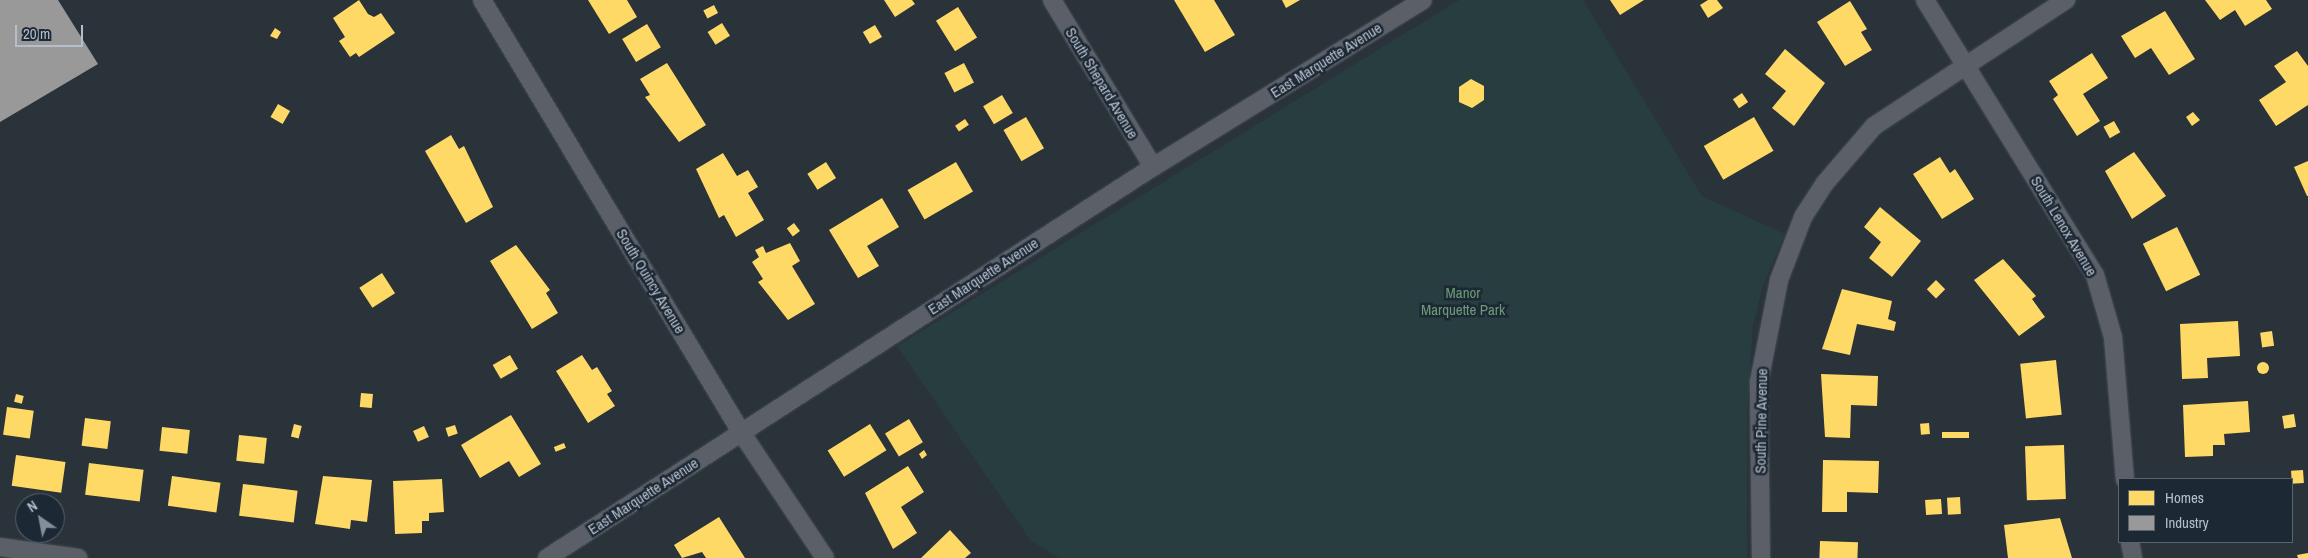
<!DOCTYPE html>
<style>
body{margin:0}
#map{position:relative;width:2308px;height:558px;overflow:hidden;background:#2a323a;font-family:"Archivo Narrow",sans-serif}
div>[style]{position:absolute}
.green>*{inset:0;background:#273d40}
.homes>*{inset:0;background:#ffd966;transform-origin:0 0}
.round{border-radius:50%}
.industry>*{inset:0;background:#999}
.roads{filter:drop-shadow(0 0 1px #494e54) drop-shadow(0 0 1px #494e54)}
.street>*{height:18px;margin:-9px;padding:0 9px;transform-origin:9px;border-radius:9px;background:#5b6068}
span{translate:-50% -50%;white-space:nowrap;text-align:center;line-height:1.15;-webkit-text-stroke:5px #1d2835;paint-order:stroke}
.street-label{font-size:15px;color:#b5becb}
.park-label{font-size:15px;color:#6b9c75}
.legend{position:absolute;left:2118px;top:478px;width:175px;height:65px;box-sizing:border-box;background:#1d2835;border:1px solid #5a6471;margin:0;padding:6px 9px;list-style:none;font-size:15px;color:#b5becb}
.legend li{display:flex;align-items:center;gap:10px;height:25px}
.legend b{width:25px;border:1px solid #5a6471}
.north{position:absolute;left:15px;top:493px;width:50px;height:50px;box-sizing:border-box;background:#1d2835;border:1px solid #5a6471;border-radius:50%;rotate:327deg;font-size:14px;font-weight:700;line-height:20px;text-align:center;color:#b5becb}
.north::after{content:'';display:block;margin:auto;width:18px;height:22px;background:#848d98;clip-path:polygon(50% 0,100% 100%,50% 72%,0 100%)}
.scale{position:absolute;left:15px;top:25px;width:68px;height:22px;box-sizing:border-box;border:2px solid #b5becb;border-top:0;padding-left:6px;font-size:15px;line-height:18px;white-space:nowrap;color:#b5becb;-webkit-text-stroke:4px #1d2835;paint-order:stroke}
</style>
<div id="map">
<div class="green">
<i style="clip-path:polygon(1459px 0,1583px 0,1702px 196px,1785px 234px,1763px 286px,1753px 326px,1747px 415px,1747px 558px,1059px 558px,1031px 541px,897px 346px)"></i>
</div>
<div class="homes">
<i style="clip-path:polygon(359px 0,368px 14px,374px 17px,381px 13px,395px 33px,359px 57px,356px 53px,350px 57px,339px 41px,345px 37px,333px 18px)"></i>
<i style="clip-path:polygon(588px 0,627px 0,637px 17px,609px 34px)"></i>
<i style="clip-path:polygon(884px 0,912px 0,915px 4px,895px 17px)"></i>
<i style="clip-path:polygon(1174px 0,1214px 0,1235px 35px,1205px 52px)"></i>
<i style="clip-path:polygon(1282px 0,1300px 0,1286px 8px)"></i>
<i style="clip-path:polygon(1610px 0,1644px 0,1620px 15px)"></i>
<i style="clip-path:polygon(1708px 0,1717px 0,1723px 8px,1708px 18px,1700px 5px)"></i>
<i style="clip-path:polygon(2205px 0,2266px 0,2272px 9px,2245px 26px,2235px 10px,2220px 20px)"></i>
<i style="clip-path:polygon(1850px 1px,1867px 29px,1861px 32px,1872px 50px,1845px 66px,1817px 22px)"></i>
<i style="left:714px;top:5px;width:9px;height:12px;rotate:63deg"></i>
<i style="left:958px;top:7px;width:36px;height:26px;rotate:58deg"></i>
<i style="clip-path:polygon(2165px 11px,2195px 59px,2169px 75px,2151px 48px,2135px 58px,2121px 36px)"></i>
<i style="left:722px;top:23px;width:15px;height:17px;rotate:58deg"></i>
<i style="left:647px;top:24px;width:27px;height:29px;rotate:59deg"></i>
<i style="left:875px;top:25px;width:14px;height:14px;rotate:60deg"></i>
<i style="clip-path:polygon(275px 28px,281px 32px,277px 39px,270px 36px)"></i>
<i style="clip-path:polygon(1785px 49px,1825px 83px,1794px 126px,1772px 108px,1786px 91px,1765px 74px)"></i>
<i style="clip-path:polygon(2297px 51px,2308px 66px,2308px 105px,2276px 126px,2259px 100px,2286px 82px,2274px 66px)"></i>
<i style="clip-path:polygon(2092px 53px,2108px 78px,2083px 94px,2100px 121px,2077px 136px,2053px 99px,2058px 95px,2049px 81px)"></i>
<i style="clip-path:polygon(667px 63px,706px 125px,679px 142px,645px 97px,650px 95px,640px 79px)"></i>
<i style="left:964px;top:63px;width:22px;height:22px;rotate:63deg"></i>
<i style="clip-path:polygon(1471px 79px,1484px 86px,1484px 100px,1472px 108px,1459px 102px,1459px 87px)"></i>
<i style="left:1742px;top:93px;width:11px;height:11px;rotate:56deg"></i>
<i style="left:1002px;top:95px;width:21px;height:22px;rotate:59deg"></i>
<i style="left:278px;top:104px;width:14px;height:15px;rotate:30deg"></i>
<i style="clip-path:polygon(2193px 112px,2200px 120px,2192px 126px,2186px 117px)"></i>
<i style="left:1026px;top:117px;width:36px;height:26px;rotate:60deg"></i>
<i style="left:1754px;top:117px;width:39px;height:58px;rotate:60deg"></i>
<i style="left:965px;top:119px;width:7px;height:12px;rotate:56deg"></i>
<i style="left:2114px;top:121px;width:13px;height:12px;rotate:61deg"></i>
<i style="clip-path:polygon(451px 135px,459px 149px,464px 146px,493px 207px,466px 223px,425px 151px)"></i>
<i style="clip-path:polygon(2134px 152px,2166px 196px,2132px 219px,2105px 171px)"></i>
<i style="clip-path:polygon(723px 153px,737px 176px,748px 170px,758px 187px,748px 193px,764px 220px,736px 237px,724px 215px,719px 218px,696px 169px)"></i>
<i style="clip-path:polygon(1940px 157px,1950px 173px,1955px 169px,1974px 199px,1942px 219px,1913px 174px)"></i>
<i style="clip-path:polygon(2308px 161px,2308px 196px,2307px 196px,2294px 167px)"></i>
<i style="left:826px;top:162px;width:19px;height:22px;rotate:58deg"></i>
<i style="left:956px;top:162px;width:34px;height:56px;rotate:60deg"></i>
<i style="clip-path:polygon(882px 198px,899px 227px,867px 246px,879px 266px,858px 278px,829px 230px)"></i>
<i style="clip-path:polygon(1880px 207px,1921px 241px,1892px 277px,1869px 258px,1881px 242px,1864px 227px)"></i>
<i style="left:794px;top:223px;width:10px;height:9px;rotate:53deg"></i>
<i style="left:2177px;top:227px;width:53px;height:38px;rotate:64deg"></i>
<i style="clip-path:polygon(790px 243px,800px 261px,792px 266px,815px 304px,788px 320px,758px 282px,763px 279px,752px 262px,759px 257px,755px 250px,763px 246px,766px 253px)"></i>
<i style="clip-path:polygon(516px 245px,550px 290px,546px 293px,558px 313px,532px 329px,490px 261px)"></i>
<i style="clip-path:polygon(2003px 259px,2036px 296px,2032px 299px,2045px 317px,2019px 336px,1974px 280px)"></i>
<i style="left:382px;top:273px;width:24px;height:27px;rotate:57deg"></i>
<i style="left:1936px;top:280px;width:13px;height:13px;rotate:45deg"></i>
<i style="clip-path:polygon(1842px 289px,1892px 301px,1888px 319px,1896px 322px,1894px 331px,1857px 324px,1850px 355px,1822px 349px)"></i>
<i style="clip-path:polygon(2238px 321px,2240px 356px,2207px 358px,2208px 378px,2182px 379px,2180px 324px)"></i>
<i style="left:2272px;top:331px;width:15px;height:12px;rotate:82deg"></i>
<i style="left:510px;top:355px;width:16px;height:20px;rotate:60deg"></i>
<i style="clip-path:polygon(582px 355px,592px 370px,597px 367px,612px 391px,607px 394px,615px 406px,588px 423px,556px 371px)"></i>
<i style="left:2056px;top:360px;width:55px;height:36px;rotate:84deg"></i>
<i class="round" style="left:2257px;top:362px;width:12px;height:12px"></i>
<i style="clip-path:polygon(1821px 374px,1878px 376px,1877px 406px,1851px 405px,1850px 438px,1825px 437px)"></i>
<i style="left:361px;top:393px;width:12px;height:14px;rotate:5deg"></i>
<i style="left:16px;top:394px;width:8px;height:8px;rotate:14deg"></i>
<i style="clip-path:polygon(2248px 401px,2250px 432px,2224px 434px,2225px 445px,2213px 445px,2213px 456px,2185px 457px,2183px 405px)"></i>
<i style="left:7px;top:407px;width:27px;height:28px;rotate:8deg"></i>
<i style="left:2294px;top:414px;width:13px;height:12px;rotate:81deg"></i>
<i style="clip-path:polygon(511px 415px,541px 464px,519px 477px,509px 461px,480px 478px,461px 445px)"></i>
<i style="left:85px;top:418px;width:26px;height:28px;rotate:7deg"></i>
<i style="left:909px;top:419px;width:27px;height:28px;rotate:59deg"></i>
<i style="left:1929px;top:423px;width:11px;height:9px;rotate:85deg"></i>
<i style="left:294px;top:424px;width:8px;height:13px;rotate:14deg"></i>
<i style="left:870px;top:424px;width:31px;height:50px;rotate:58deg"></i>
<i style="left:455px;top:425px;width:9px;height:10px;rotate:72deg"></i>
<i style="left:424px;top:426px;width:12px;height:12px;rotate:66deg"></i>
<i style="left:162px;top:427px;width:28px;height:24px;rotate:6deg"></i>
<i style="left:1969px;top:432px;width:6px;height:27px;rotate:90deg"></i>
<i style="left:239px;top:435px;width:28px;height:26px;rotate:6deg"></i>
<i style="left:564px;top:443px;width:5px;height:11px;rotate:68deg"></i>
<i style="left:2064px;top:445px;width:54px;height:39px;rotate:88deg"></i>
<i style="clip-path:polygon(924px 450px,927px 455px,922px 459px,919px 454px)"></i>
<i style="left:16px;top:455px;width:50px;height:31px;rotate:8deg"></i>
<i style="clip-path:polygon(1823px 460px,1879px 461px,1878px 493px,1847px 492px,1847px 512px,1822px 512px)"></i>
<i style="left:89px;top:463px;width:55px;height:32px;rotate:7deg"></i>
<i style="clip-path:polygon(908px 466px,924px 492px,901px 507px,917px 533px,893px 549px,865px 493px)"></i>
<i style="left:2303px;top:470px;width:13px;height:12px;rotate:86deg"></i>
<i style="left:172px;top:476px;width:49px;height:30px;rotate:8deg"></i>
<i style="clip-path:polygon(323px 476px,372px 480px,367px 522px,351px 520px,350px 529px,315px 524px)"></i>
<i style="clip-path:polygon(442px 479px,444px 512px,429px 513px,429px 521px,422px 521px,422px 533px,395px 534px,393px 481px)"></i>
<i style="left:243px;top:484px;width:55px;height:32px;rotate:7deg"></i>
<i style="left:1960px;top:497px;width:17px;height:13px;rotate:87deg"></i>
<i style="left:1941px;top:499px;width:15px;height:16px;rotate:86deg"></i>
<i style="clip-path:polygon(719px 517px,745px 558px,706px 558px,702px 552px,682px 558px,674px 545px)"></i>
<i style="clip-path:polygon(2060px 518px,2072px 558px,2008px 558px,2004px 525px)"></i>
<i style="clip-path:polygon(950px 530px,971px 553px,965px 558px,921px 558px)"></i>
<i style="left:1820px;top:541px;width:38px;height:17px;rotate:2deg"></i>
<i style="clip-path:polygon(2308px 553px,2308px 558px,2298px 558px,2297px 555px)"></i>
</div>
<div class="industry">
<i style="clip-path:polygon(0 0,58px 0,98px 64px,0 122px)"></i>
</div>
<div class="roads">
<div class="street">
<i style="left:482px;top:0;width:504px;rotate:59.06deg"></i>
<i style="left:741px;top:432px;width:151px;rotate:56.3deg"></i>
<i style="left:1052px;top:0;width:195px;rotate:58.8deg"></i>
<i style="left:1925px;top:0;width:323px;rotate:58.3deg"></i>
<i style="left:2095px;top:275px;width:65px;rotate:73.8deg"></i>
<i style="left:2113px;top:337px;width:143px;rotate:85.2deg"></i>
<i style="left:2130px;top:542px;width:16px;rotate:79deg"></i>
<i style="left:0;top:547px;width:79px;rotate:8deg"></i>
<i style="left:547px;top:558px;width:721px;rotate:-32.83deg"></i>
<i style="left:1153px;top:167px;width:317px;rotate:-31.7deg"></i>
<i style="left:1761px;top:558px;width:176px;rotate:-90.7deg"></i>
<i style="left:1759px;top:382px;width:104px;rotate:-78.9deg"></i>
<i style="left:1779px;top:280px;width:67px;rotate:-69.1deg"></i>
<i style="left:1803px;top:217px;width:40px;rotate:-57.1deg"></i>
<i style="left:1825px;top:183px;width:75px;rotate:-49.3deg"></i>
<i style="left:1874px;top:126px;width:230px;rotate:-33.3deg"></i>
</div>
</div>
<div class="street-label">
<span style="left:1326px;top:60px;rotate:-32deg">East Marquette Avenue</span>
<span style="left:1102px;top:83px;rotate:59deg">South Shepard Avenue</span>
<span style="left:2064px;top:226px;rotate:59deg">South Lenox Avenue</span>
<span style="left:983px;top:276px;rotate:-33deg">East Marquette Avenue</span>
<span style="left:651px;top:281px;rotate:59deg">South Quincy Avenue</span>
<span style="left:1761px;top:421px;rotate:-89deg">South Pine Avenue</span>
<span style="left:643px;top:496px;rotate:-33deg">East Marquette Avenue</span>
</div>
<div class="park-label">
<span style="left:1463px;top:301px">Manor<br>Marquette Park</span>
</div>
<ul class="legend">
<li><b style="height:14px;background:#ffd966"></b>Homes</li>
<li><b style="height:14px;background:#999"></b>Industry</li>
</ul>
<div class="north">N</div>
<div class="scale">20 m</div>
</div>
